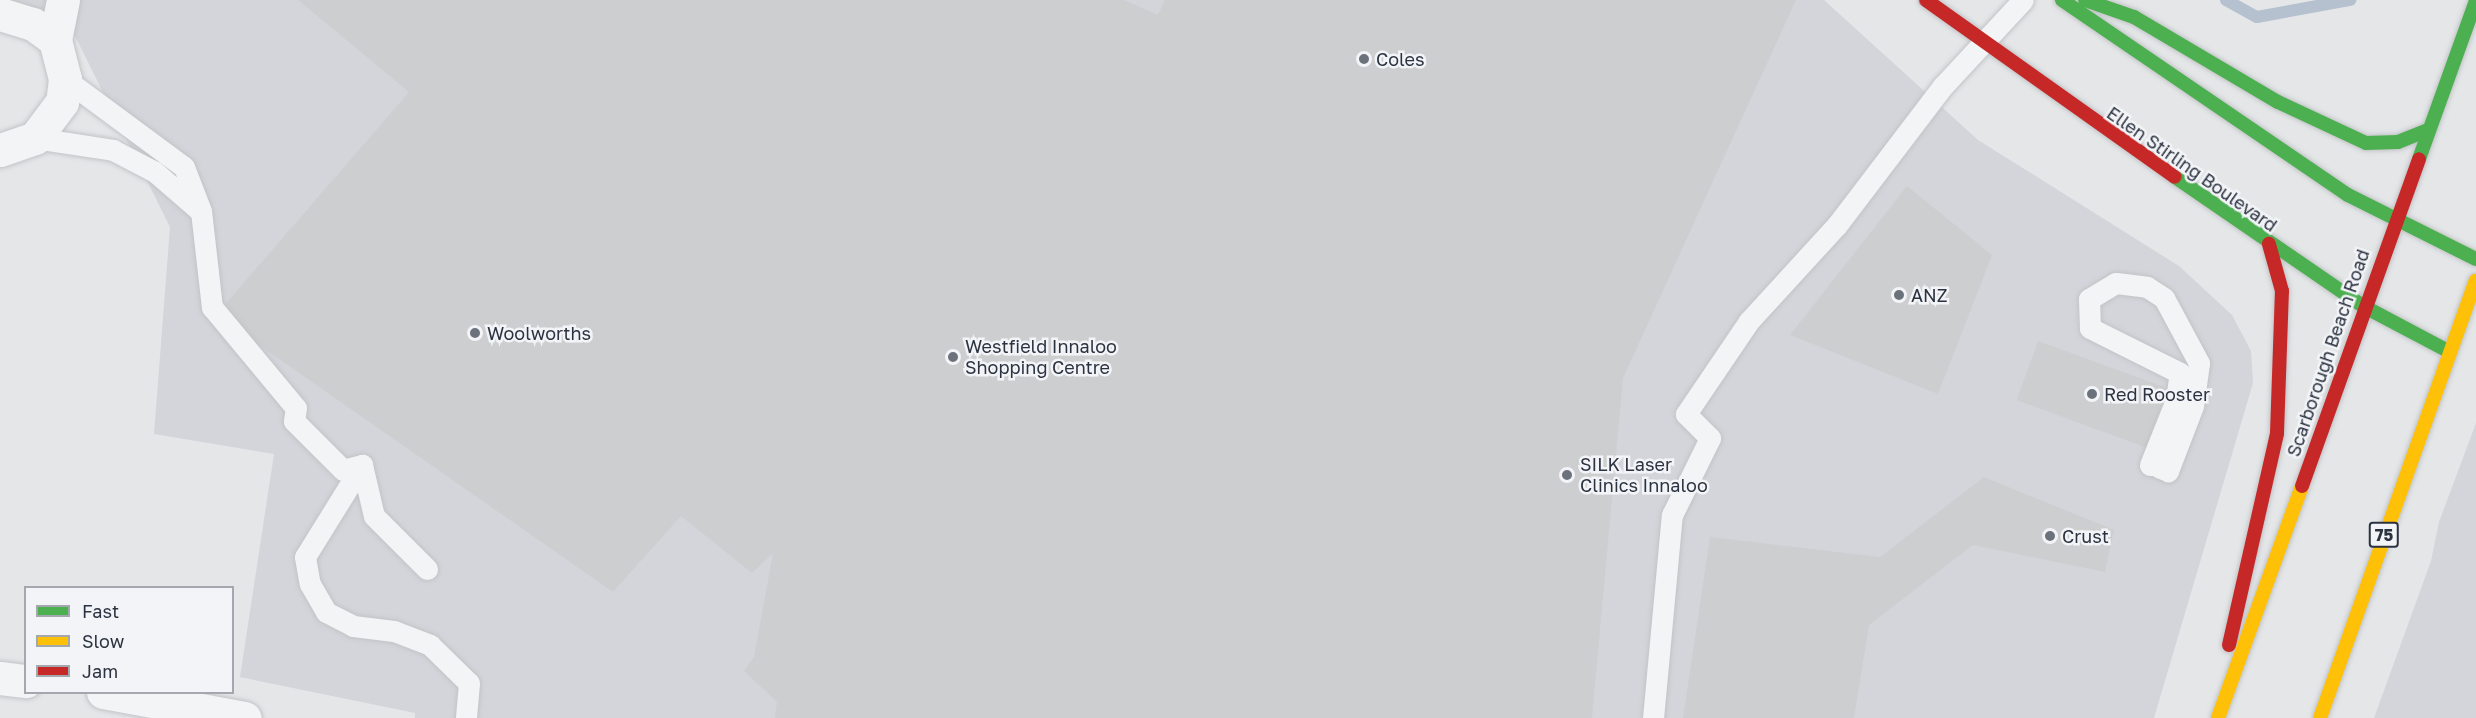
<!DOCTYPE html>
<style>
body{margin:0}
#map{position:relative;width:2476px;height:718px;overflow:hidden;background:#e4e6e8;font-family:"Golos Text",sans-serif}
div>[style]{position:absolute}
.built>*{inset:0;background:#d3d5db}
.stream>*{height:12px;margin:-6px;padding:0 6px;transform-origin:6px;border-radius:6px;background:#b6c1d0}
.building>*{inset:0;background:#cdced0;transform-origin:0 0}
.roads{filter:drop-shadow(0 0 2px #c2c4c6) drop-shadow(0 0 2px #c2c4c6)}
.lane>*{height:21px;margin:-10.5px;padding:0 10.5px;transform-origin:10.5px;border-radius:10.5px;background:#f3f4f5}
.street>*{height:33px;margin:-16.5px;padding:0 16.5px;transform-origin:16.5px;border-radius:16.5px;background:#f3f4f5}
.fast>*{height:14px;margin:-7px;padding:0 7px;transform-origin:7px;border-radius:7px;background:#4caf50}
.slow>*{height:14px;margin:-7px;padding:0 7px;transform-origin:7px;border-radius:7px;background:#ffc107}
.jam>*{height:14px;margin:-7px;padding:0 7px;transform-origin:7px;border-radius:7px;background:#c62828}
.dots>*{width:16px;height:16px;translate:-50% -50%;box-sizing:border-box;border:3px solid #f2f4f7;border-radius:50%}
span{translate:-50% -50%;white-space:nowrap;text-align:center;line-height:1.15;-webkit-text-stroke:5px #f2f4f7;paint-order:stroke}
.shield-label span{padding:2px 4px;background:#f2f4f7;border:2px solid;border-radius:4px;-webkit-text-stroke-width:0}
.shield-label{font-size:16px;color:#2c3340;font-weight:700}
.poi-label{font-size:18px;color:#2c3340}
.left{translate:0 -50%;text-align:left}
.street-label{font-size:18px;color:#2c3340}
.legend{position:absolute;left:24px;top:586px;width:210px;height:108px;box-sizing:border-box;background:#f2f4f7;border:2px solid #a3a7ae;margin:0;padding:8px 10px;list-style:none;font-size:18px;color:#2c3340}
.legend li{display:flex;align-items:center;gap:12px;height:30px}
.legend b{width:30px;border:2px solid #a3a7ae}
</style>
<div id="map">
<div class="built">
<i style="clip-path:polygon(0 0,1824px 0,1978px 140px,2179px 266px,2232px 315px,2251px 351px,2253px 383px,2154px 718px,415px 718px,415px 713px,240px 677px,274px 454px,154px 434px,170px 227px,75px 36px,0 22px)"></i>
<i style="clip-path:polygon(2476px 423px,2476px 718px,2374px 718px,2431px 561px,2439px 522px)"></i>
</div>
<div class="stream">
<i style="left:2226px;top:0;width:35px;rotate:29deg"></i>
<i style="left:2257px;top:17px;width:95px;rotate:-10.4deg"></i>
</div>
<div class="building">
<i style="clip-path:polygon(298px 0,1124px 0,1158px 15px,1165px 0,1796px 0,1623px 378px,1592px 718px,775px 718px,777px 702px,744px 671px,754px 657px,773px 553px,752px 573px,681px 516px,613px 592px,216px 315px,409px 92px)"></i>
<i style="clip-path:polygon(1907px 186px,1992px 255px,1938px 394px,1790px 335px)"></i>
<i style="left:2038px;top:341px;width:138px;height:63px;rotate:20deg"></i>
<i style="clip-path:polygon(1984px 477px,2114px 530px,2105px 572px,1973px 545px,1869px 625px,1854px 718px,1683px 718px,1710px 537px,1880px 557px)"></i>
</div>
<div class="roads">
<div class="lane">
<i style="left:65px;top:79px;width:148px;rotate:36.5deg"></i>
<i style="left:184px;top:167px;width:47px;rotate:68.9deg"></i>
<i style="left:201px;top:211px;width:97px;rotate:83.5deg"></i>
<i style="left:212px;top:307px;width:131px;rotate:50.3deg"></i>
<i style="left:296px;top:408px;width:13px;rotate:99deg"></i>
<i style="left:294px;top:421px;width:69px;rotate:45deg"></i>
<i style="left:343px;top:470px;width:20px;rotate:-15deg"></i>
<i style="left:362px;top:465px;width:52px;rotate:76.8deg"></i>
<i style="left:374px;top:516px;width:75px;rotate:45deg"></i>
<i style="left:35px;top:138px;width:79px;rotate:8.7deg"></i>
<i style="left:113px;top:150px;width:47px;rotate:27.6deg"></i>
<i style="left:155px;top:172px;width:60px;rotate:40.9deg"></i>
<i style="left:362px;top:465px;width:108px;rotate:121.8deg"></i>
<i style="left:305px;top:557px;width:27px;rotate:80deg"></i>
<i style="left:310px;top:584px;width:32px;rotate:60deg"></i>
<i style="left:326px;top:612px;width:30px;rotate:27deg"></i>
<i style="left:353px;top:626px;width:41px;rotate:7deg"></i>
<i style="left:394px;top:631px;width:39px;rotate:21deg"></i>
<i style="left:430px;top:645px;width:54px;rotate:44.3deg"></i>
<i style="left:469px;top:683px;width:35px;rotate:95deg"></i>
<i style="left:2150px;top:465px;width:70px;rotate:-68.2deg"></i>
<i style="left:2176px;top:400px;width:27px;rotate:-82deg"></i>
<i style="left:2180px;top:373px;width:101px;rotate:-153.4deg"></i>
<i style="left:2090px;top:328px;width:29px;rotate:-92deg"></i>
<i style="left:2089px;top:299px;width:31px;rotate:-31deg"></i>
<i style="left:2116px;top:283px;width:31px;rotate:7deg"></i>
<i style="left:2147px;top:287px;width:20px;rotate:33deg"></i>
<i style="left:2164px;top:298px;width:74px;rotate:61.7deg"></i>
<i style="left:2199px;top:363px;width:43px;rotate:97.9deg"></i>
<i style="left:2193px;top:406px;width:70px;rotate:111deg"></i>
<i style="left:2168px;top:471px;width:9px;rotate:-159deg"></i>
<i style="left:1653px;top:718px;width:204px;rotate:-84.7deg"></i>
<i style="left:1672px;top:515px;width:86px;rotate:-63.7deg"></i>
<i style="left:1710px;top:438px;width:34px;rotate:-135deg"></i>
<i style="left:1686px;top:414px;width:112px;rotate:-55.9deg"></i>
<i style="left:1749px;top:321px;width:130px;rotate:-47.5deg"></i>
<i style="left:1837px;top:225px;width:175px;rotate:-52.7deg"></i>
<i style="left:1943px;top:86px;width:117px;rotate:-47.1deg"></i>
</div>
<div class="street">
<i style="left:0;top:14px;width:34px;rotate:17deg"></i>
<i style="left:33px;top:24px;width:27px;rotate:36deg"></i>
<i style="left:55px;top:40px;width:40px;rotate:75.6deg"></i>
<i style="left:65px;top:79px;width:23px;rotate:97deg"></i>
<i style="left:62px;top:102px;width:45px;rotate:126.9deg"></i>
<i style="left:35px;top:138px;width:37px;rotate:161deg"></i>
<i style="left:55px;top:40px;width:41px;rotate:-78.7deg"></i>
<i style="left:0;top:678px;width:26px;rotate:7deg"></i>
<i style="left:103px;top:692px;width:144px;rotate:10.4deg"></i>
</div>
<div class="fast">
<i style="left:2062px;top:0;width:346px;rotate:34.3deg"></i>
<i style="left:2348px;top:195px;width:143px;rotate:26.6deg"></i>
<i style="left:2085px;top:0;width:52px;rotate:19.1deg"></i>
<i style="left:2134px;top:17px;width:167px;rotate:30.6deg"></i>
<i style="left:2278px;top:102px;width:97px;rotate:25deg"></i>
<i style="left:2366px;top:143px;width:32px;rotate:-2deg"></i>
<i style="left:2398px;top:142px;width:31px;rotate:-22deg"></i>
<i style="left:2419px;top:159px;width:168px;rotate:-70.2deg"></i>
<i style="left:2175px;top:177px;width:228px;rotate:34.5deg"></i>
<i style="left:2363px;top:306px;width:96px;rotate:27.9deg"></i>
</div>
<div class="slow">
<i style="left:2218px;top:718px;width:247px;rotate:-70.1deg"></i>
<i style="left:2320px;top:718px;width:464px;rotate:-70.4deg"></i>
</div>
<div class="jam">
<i style="left:1926px;top:0;width:305px;rotate:35.4deg"></i>
<i style="left:2302px;top:486px;width:347px;rotate:-70.3deg"></i>
<i style="left:2229px;top:645px;width:217px;rotate:-77.2deg"></i>
<i style="left:2277px;top:433px;width:142px;rotate:-88deg"></i>
<i style="left:2282px;top:291px;width:49px;rotate:-105.5deg"></i>
</div>
</div>
<div class="dots">
<i style="left:1364px;top:59px;background:#6c727b"></i>
<i style="left:1899px;top:295px;background:#6c727b"></i>
<i style="left:475px;top:333px;background:#6c727b"></i>
<i style="left:953px;top:357px;background:#6c727b"></i>
<i style="left:2092px;top:394px;background:#6c727b"></i>
<i style="left:1567px;top:475px;background:#6c727b"></i>
<i style="left:2050px;top:536px;background:#6c727b"></i>
</div>
<div class="shield-label">
<span style="left:2384px;top:535px">75</span>
</div>
<div class="poi-label">
<span class="left" style="left:1376px;top:59px">Coles</span>
<span class="left" style="left:1911px;top:295px">ANZ</span>
<span class="left" style="left:487px;top:333px">Woolworths</span>
<span class="left" style="left:965px;top:357px">Westfield Innaloo<br>Shopping Centre</span>
<span class="left" style="left:2104px;top:394px">Red Rooster</span>
<span class="left" style="left:1580px;top:475px">SILK Laser<br>Clinics Innaloo</span>
<span class="left" style="left:2062px;top:536px">Crust</span>
</div>
<div class="street-label">
<span style="left:2192px;top:169px;rotate:35deg">Ellen Stirling Boulevard</span>
<span style="left:2328px;top:353px;rotate:-71deg">Scarborough Beach Road</span>
</div>
<ul class="legend">
<li><b style="height:8px;background:#4caf50"></b>Fast</li>
<li><b style="height:8px;background:#ffc107"></b>Slow</li>
<li><b style="height:8px;background:#c62828"></b>Jam</li>
</ul>
</div>
